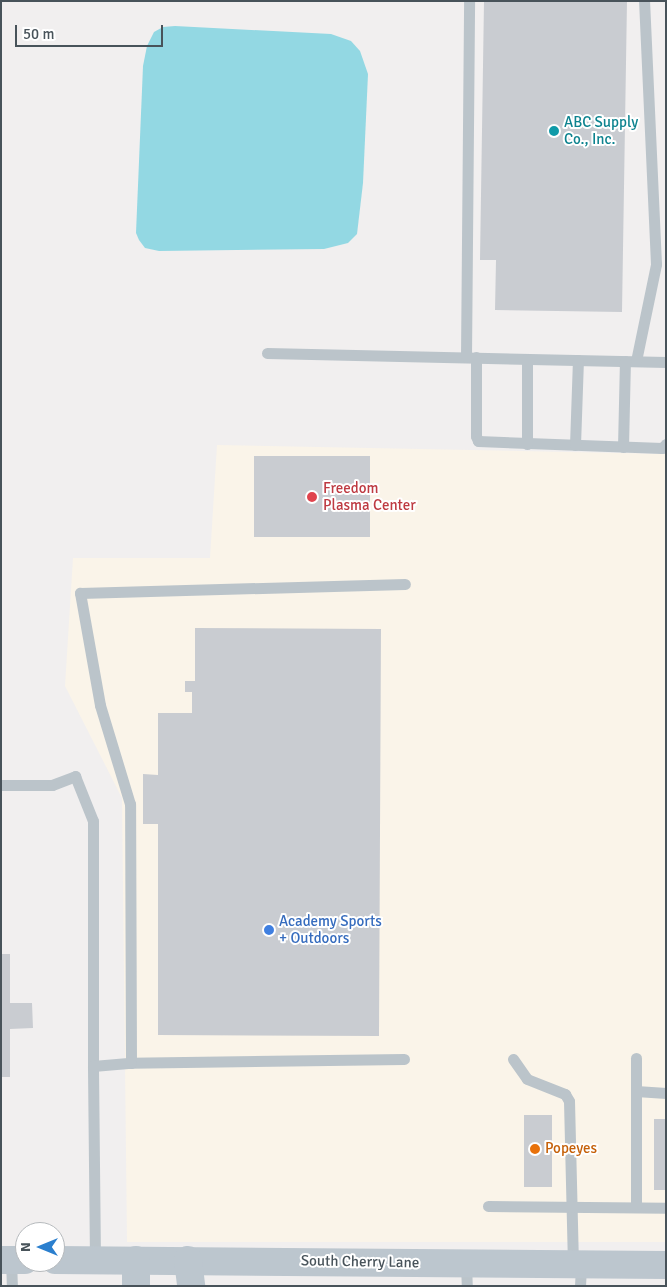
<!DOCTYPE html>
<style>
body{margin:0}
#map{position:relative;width:667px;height:1287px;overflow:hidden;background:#f1efef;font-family:Signika,sans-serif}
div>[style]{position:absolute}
.commercial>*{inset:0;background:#faf4e9}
.water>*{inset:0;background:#93d8e3}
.building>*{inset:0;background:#c9ccd1;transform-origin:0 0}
.lane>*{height:11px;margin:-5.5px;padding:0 5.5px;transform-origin:5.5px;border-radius:5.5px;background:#bbc4ca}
.secondary>*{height:28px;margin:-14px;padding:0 14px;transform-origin:14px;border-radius:14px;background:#bcc6ce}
.dots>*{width:14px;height:14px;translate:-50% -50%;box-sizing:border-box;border:2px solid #fff;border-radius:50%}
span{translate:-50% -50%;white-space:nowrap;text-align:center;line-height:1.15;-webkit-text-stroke:4px #fff;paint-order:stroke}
.culture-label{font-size:15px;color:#0d838f}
.left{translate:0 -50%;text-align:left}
.health-label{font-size:15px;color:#be3a42}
.shop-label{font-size:15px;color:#366cbe}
.food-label{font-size:15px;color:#c56008}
.street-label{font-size:15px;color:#48535a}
.frame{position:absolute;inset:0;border:2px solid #48535a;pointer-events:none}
.north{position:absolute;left:15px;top:1222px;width:50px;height:50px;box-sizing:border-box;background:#fff;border:1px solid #b6babd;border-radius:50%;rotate:270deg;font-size:14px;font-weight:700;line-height:20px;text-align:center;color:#48535a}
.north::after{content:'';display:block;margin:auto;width:18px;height:22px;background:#2b7fce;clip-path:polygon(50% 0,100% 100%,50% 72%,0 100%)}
.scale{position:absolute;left:15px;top:25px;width:148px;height:22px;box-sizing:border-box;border:2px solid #48535a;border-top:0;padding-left:6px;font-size:15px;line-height:18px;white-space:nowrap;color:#48535a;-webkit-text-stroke:4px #fff;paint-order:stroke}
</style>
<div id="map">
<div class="commercial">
<i style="clip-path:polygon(217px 445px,666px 454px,666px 1242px,127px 1242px,122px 798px,65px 686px,73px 558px,210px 558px)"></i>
</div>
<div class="water">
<i style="clip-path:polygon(175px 26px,331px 34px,351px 41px,360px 51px,368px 74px,363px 183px,357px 234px,348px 243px,324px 249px,159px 251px,145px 248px,139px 240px,136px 233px,143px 66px,147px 46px,154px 32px,163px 27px)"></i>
</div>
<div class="building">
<i style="clip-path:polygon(484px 1px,627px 1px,622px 312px,495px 310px,496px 260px,480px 260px)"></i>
<i style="left:254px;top:456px;width:116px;height:81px"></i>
<i style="clip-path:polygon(195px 628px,381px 629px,379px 1036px,158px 1035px,158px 824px,143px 824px,143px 774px,158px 775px,158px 713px,192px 713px,192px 692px,185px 692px,185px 681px,195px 681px)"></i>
<i style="clip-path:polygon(1px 954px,10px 954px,10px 1003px,32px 1003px,33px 1028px,10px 1029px,10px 1077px,1px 1077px)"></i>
<i style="left:524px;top:1115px;width:28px;height:72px"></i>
<i style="left:654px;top:1119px;width:12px;height:71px"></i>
</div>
<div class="lane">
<i style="left:267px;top:353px;width:399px;rotate:1.3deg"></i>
<i style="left:466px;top:357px;width:356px;rotate:-89.5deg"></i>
<i style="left:476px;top:357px;width:79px;rotate:90deg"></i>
<i style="left:476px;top:436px;width:5px;rotate:68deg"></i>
<i style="left:478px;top:441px;width:184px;rotate:2.2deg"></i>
<i style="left:662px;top:448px;width:6px;rotate:-45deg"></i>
<i style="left:527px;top:359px;width:85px;rotate:90deg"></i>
<i style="left:636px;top:361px;width:99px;rotate:-78.3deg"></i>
<i style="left:656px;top:264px;width:263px;rotate:-92.6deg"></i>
<i style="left:575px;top:445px;width:85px;rotate:-88deg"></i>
<i style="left:623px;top:447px;width:86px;rotate:-88.7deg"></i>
<i style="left:1px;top:785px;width:51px"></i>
<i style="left:52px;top:785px;width:25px;rotate:-21deg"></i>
<i style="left:75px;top:776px;width:48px;rotate:68.2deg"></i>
<i style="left:93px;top:821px;width:245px;rotate:90deg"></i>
<i style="left:404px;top:1059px;width:273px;rotate:179.2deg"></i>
<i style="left:131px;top:1063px;width:259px;rotate:-90.2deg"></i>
<i style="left:130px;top:804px;width:103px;rotate:-106.9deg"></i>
<i style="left:100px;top:705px;width:114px;rotate:-100.1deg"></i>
<i style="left:80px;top:593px;width:325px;rotate:-1.6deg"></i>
<i style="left:513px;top:1059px;width:24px;rotate:55deg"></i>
<i style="left:527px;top:1079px;width:41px;rotate:21.5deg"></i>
<i style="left:565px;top:1094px;width:8px;rotate:60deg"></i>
<i style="left:569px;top:1101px;width:163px;rotate:88.6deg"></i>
<i style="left:636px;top:1091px;width:30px;rotate:4deg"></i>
<i style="left:488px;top:1206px;width:178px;rotate:0.6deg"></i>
<i style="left:636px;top:1207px;width:149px;rotate:-90deg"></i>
<i style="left:11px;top:1260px;width:26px;rotate:88deg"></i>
<i style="left:95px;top:1260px;width:194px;rotate:-90.6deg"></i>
<i style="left:93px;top:1066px;width:38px;rotate:-5deg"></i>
<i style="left:466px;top:1263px;width:23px;rotate:88deg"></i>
<i style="left:580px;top:1286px;width:22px;rotate:-87deg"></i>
</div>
<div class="secondary">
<i style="left:1px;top:1260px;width:24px"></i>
<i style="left:55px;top:1260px;width:611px;rotate:0.47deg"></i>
<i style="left:136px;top:1260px;width:26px;rotate:90deg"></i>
<i style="left:188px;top:1260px;width:26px;rotate:83deg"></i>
</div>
<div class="dots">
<i style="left:554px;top:131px;background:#0f9aa8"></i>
<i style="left:312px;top:497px;background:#e0444e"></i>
<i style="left:269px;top:930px;background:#3f7fe0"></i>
<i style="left:535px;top:1149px;background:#e8710a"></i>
</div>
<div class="culture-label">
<span class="left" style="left:564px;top:131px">ABC Supply<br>Co., Inc.</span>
</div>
<div class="health-label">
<span class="left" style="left:323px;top:497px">Freedom<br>Plasma Center</span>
</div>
<div class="shop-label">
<span class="left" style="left:279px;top:930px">Academy Sports<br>+ Outdoors</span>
</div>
<div class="food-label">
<span class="left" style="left:545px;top:1149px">Popeyes</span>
</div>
<div class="street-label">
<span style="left:360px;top:1262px;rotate:1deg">South Cherry Lane</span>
</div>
<div class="frame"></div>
<div class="north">N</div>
<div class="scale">50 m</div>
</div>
